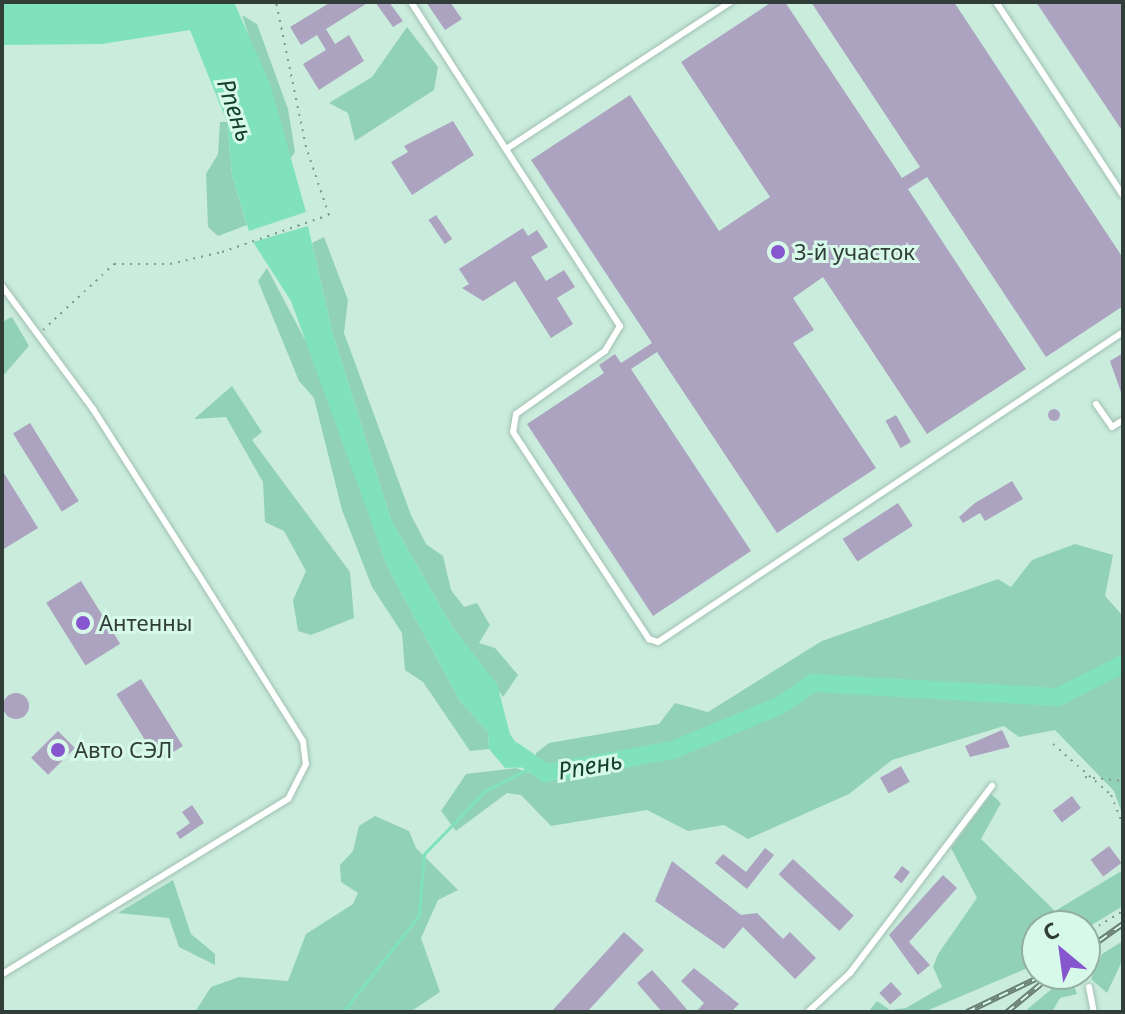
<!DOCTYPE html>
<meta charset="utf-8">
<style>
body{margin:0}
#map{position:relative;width:1125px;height:1014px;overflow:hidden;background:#caecdd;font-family:"Noto Sans",sans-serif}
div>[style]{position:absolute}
.green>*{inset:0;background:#91d1b7}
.water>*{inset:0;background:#7fe2bc}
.stream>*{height:3px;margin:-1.5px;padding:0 1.5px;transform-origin:1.5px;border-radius:1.5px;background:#7fe2bc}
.river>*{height:18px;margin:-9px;padding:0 9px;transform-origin:9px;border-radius:9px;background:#7fe2bc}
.building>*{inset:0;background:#aba3bf;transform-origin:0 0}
.round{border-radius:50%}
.path>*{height:2px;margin-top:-1px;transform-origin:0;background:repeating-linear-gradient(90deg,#80988e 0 2px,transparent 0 8px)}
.roads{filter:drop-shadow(0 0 2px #a0c0b2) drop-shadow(0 0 2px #a0c0b2)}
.lane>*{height:6px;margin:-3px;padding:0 3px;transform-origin:3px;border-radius:3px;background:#fff}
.rail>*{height:6px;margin-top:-3px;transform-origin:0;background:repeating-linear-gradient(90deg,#d7f9ea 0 9px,#6a7f76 0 18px);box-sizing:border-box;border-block:2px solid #6a7f76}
.dots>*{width:22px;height:22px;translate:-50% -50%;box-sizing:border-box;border:4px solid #d7f9ea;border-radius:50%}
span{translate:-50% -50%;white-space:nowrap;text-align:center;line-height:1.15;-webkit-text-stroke:6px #d7f9ea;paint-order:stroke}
.poi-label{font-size:22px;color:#303d38}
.left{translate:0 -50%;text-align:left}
.water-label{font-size:24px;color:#144031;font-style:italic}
.frame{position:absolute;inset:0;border:4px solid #303d38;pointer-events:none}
.north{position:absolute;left:1021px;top:910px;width:80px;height:80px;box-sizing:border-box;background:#d7f9ea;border:2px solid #94aea3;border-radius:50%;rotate:331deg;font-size:22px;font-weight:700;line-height:32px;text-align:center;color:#303d38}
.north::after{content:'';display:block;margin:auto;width:28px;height:36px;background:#8656cf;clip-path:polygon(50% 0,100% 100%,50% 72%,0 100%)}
</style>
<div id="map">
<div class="green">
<i style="clip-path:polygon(242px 15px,257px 24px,288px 109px,295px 152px,290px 159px)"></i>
<i style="clip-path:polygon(407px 27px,438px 67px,434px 90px,355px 141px,348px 113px,329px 103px,372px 77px)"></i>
<i style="clip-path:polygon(220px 122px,227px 122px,232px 175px,247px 225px,218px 236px,208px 227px,206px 174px,218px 154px)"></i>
<i style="clip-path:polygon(324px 237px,348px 300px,344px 333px,411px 515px,426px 544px,443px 556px,451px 590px,464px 607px,477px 603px,490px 625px,479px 643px,495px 648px,518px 675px,503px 697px,451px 625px,391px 520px,332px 331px,312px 243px)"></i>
<i style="clip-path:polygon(267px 268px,312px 353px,388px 568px,460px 701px,488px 732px,489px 749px,470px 751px,423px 682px,405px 670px,402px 633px,372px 587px,342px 510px,314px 398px,299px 381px,258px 281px)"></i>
<i style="clip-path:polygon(12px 317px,29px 346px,2px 377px,2px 322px)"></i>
<i style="clip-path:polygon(232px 386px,262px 432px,252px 440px,350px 572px,354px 618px,311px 635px,298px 631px,293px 600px,306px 571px,284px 531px,265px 522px,263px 482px,226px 417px,194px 419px)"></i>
<i style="clip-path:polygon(1075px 544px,1113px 555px,1105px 596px,1123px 616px,1123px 816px,1114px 791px,1055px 730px,1019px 737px,1004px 726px,892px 760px,849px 794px,748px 839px,724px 825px,688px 831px,647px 810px,551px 826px,521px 795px,507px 793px,456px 831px,441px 811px,466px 774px,516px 768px,535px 775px,536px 753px,549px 743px,659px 724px,675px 703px,708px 712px,822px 641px,998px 579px,1011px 587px,1032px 560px)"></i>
<i style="clip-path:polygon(991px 794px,1001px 803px,981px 839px,1055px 911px,1123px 870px,1123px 906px,1085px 929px,1037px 926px,1037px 964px,924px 1012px,868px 1012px,877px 1001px,890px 1010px,906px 1008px,942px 987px,933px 967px,938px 954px,977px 898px,951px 848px)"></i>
<i style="clip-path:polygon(375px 816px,409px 831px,416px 848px,458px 890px,438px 900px,421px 938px,440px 992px,410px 1012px,195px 1012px,211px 987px,239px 977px,288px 981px,306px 934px,353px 904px,358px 893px,341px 882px,340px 865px,353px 851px,359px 826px)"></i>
<i style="clip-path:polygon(173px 880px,191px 934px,215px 954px,215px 965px,179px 947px,169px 918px,118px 913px)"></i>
<i style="clip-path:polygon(1123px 941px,1123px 959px,1107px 993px,1091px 979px,1102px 954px)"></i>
<i style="clip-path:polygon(1060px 982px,1073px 983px,1077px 994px,1060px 998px,1052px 1012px,1024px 1012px)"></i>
</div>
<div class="water">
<i style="clip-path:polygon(2px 2px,234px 2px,270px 84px,306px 212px,249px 231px,232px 175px,227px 122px,190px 30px,102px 44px,2px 45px)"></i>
<i style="clip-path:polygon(308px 226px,332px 331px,391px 520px,451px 625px,497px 684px,510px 734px,532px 767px,505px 768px,489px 749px,488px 732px,460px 701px,388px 568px,291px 301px,253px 242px)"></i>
</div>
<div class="stream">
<i style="left:343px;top:1012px;width:123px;rotate:-51.9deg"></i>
<i style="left:419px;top:915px;width:61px;rotate:-85.3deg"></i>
<i style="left:424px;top:854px;width:89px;rotate:-45.9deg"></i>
<i style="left:486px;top:790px;width:51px;rotate:-26.6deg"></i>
</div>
<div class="river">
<i style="left:514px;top:751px;width:39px;rotate:35deg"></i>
<i style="left:546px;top:773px;width:129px;rotate:-10.3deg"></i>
<i style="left:673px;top:750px;width:117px;rotate:-22.6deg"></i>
<i style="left:781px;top:705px;width:39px;rotate:-35deg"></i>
<i style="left:813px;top:683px;width:245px;rotate:3.3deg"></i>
<i style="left:1058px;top:697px;width:73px;rotate:-26.9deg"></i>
</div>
<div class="building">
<i style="clip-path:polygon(331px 2px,369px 2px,326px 29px,335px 44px,349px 35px,364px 61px,319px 90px,303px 64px,326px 50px,317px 35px,301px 45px,290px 27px)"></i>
<i style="clip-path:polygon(375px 2px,389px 2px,403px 21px,393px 27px)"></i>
<i style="clip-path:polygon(426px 2px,450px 2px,462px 19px,445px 30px)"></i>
<i style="clip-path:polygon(772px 2px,785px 2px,902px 178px,920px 167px,811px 2px,954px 2px,1123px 258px,1123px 306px,1046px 357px,927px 177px,908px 189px,1026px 369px,927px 434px,823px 277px,793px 298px,814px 330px,793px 343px,876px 468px,777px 533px,657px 352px,631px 369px,751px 551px,653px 616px,527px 424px,604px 373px,599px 365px,615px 354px,621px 363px,652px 343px,531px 160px,630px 95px,719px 231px,770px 197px,681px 62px)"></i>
<i style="clip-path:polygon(1036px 2px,1123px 2px,1123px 132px)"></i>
<i style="clip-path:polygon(453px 121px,474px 155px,412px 195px,391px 162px,408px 152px,404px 146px)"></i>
<i style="left:436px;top:215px;width:29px;height:9px;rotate:56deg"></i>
<i style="clip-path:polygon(523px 228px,528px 236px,537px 230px,548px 247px,531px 257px,546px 281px,564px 270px,575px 287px,557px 298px,573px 324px,551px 338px,515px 281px,483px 301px,462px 288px,469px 284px,459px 269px)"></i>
<i style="clip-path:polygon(1123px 353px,1123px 398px,1110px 361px)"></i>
<i class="round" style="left:1048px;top:409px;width:12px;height:12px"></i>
<i style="left:896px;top:415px;width:31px;height:12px;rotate:61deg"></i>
<i style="left:30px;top:423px;width:92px;height:20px;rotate:58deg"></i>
<i style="clip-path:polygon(2px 470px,38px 528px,2px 550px)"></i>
<i style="clip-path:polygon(1012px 481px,1023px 499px,985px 521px,980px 513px,963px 523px,959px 517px,975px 503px)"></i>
<i style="left:898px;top:503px;width:27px;height:66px;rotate:57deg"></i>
<i style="left:81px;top:581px;width:74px;height:41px;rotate:58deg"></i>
<i style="left:141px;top:679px;width:79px;height:29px;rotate:58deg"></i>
<i class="round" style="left:3px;top:693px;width:26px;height:26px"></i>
<i style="clip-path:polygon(1002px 730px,1010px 747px,970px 757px,965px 746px)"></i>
<i style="left:58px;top:731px;width:24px;height:38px;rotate:45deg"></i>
<i style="left:901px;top:766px;width:18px;height:24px;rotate:61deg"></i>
<i style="left:1072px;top:796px;width:15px;height:24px;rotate:53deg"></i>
<i style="clip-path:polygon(192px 805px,204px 823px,180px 839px,176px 833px,190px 823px,182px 812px)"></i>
<i style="left:1109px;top:846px;width:21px;height:23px;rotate:53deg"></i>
<i style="clip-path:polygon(765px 848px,774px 855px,747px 889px,715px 863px,723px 854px,746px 872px)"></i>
<i style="left:793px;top:859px;width:83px;height:21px;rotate:43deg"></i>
<i style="clip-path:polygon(672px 861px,741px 915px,757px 913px,783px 939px,790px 932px,816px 958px,795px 979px,743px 927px,724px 949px,655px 901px)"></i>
<i style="left:902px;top:866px;width:10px;height:14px;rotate:37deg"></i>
<i style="clip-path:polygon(943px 875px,957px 888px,909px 942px,930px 965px,918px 975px,889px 935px)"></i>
<i style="clip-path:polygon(624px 932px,644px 950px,587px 1012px,551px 1012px)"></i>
<i style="clip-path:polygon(694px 968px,739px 1004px,731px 1012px,696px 1012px,704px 1003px,681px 981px)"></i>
<i style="clip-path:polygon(652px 970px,671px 991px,689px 1012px,662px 1012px,637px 983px)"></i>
<i style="left:891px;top:982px;width:16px;height:16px;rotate:47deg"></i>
</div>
<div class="path">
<i style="left:43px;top:330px;width:97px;rotate:-42.9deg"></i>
<i style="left:114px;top:264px;width:56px"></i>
<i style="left:170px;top:264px;width:53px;rotate:-13deg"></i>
<i style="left:222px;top:252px;width:113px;rotate:-19.1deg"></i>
<i style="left:329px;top:215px;width:72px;rotate:-108.7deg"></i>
<i style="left:306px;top:147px;width:148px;rotate:-101.7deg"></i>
<i style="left:1053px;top:744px;width:77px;rotate:41.3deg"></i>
<i style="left:1111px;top:795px;width:31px;rotate:68deg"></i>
<i style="left:1085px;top:777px;width:38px;rotate:6deg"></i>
<i style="left:1085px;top:934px;width:44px;rotate:-31.2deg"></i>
</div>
<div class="roads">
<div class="lane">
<i style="left:411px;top:2px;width:386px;rotate:57.2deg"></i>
<i style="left:620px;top:326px;width:29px;rotate:121deg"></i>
<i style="left:605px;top:351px;width:109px;rotate:144.7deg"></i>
<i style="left:516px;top:414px;width:18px;rotate:99deg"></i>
<i style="left:513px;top:432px;width:248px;rotate:56.7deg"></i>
<i style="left:649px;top:639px;width:9px;rotate:18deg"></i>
<i style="left:658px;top:642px;width:559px;rotate:-33.69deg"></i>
<i style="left:996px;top:2px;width:231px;rotate:56.7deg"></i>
<i style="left:506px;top:149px;width:269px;rotate:-33.2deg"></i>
<i style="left:2px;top:286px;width:153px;rotate:53.5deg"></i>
<i style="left:93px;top:409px;width:190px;rotate:57.5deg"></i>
<i style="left:195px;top:569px;width:203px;rotate:57.9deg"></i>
<i style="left:303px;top:741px;width:23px;rotate:83deg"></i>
<i style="left:306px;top:764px;width:39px;rotate:117deg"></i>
<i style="left:288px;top:799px;width:335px;rotate:148.5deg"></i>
<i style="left:1096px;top:404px;width:28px;rotate:55deg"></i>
<i style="left:1112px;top:427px;width:13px;rotate:-32deg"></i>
<i style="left:1089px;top:987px;width:25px;rotate:79deg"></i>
<i style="left:808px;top:1012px;width:57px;rotate:-42.9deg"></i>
<i style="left:850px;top:973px;width:235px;rotate:-52.8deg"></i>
</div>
</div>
<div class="rail">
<i style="left:1085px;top:951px;width:47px;rotate:-35.4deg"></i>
<i style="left:967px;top:1012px;width:88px;rotate:-25.7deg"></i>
<i style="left:1007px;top:1012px;width:44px;rotate:-39.5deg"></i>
</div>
<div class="dots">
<i style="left:778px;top:252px;background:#8656cf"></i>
<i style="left:83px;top:623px;background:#8656cf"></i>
<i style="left:58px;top:750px;background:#8656cf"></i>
</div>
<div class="poi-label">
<span class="left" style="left:794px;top:252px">3-й участок</span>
<span class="left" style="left:99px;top:623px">Антенны</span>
<span class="left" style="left:74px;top:750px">Авто СЭЛ</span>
</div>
<div class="water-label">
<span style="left:236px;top:110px;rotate:71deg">Рпень</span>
<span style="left:590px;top:765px;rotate:-10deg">Рпень</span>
</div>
<div class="frame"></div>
<div class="north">С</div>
</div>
